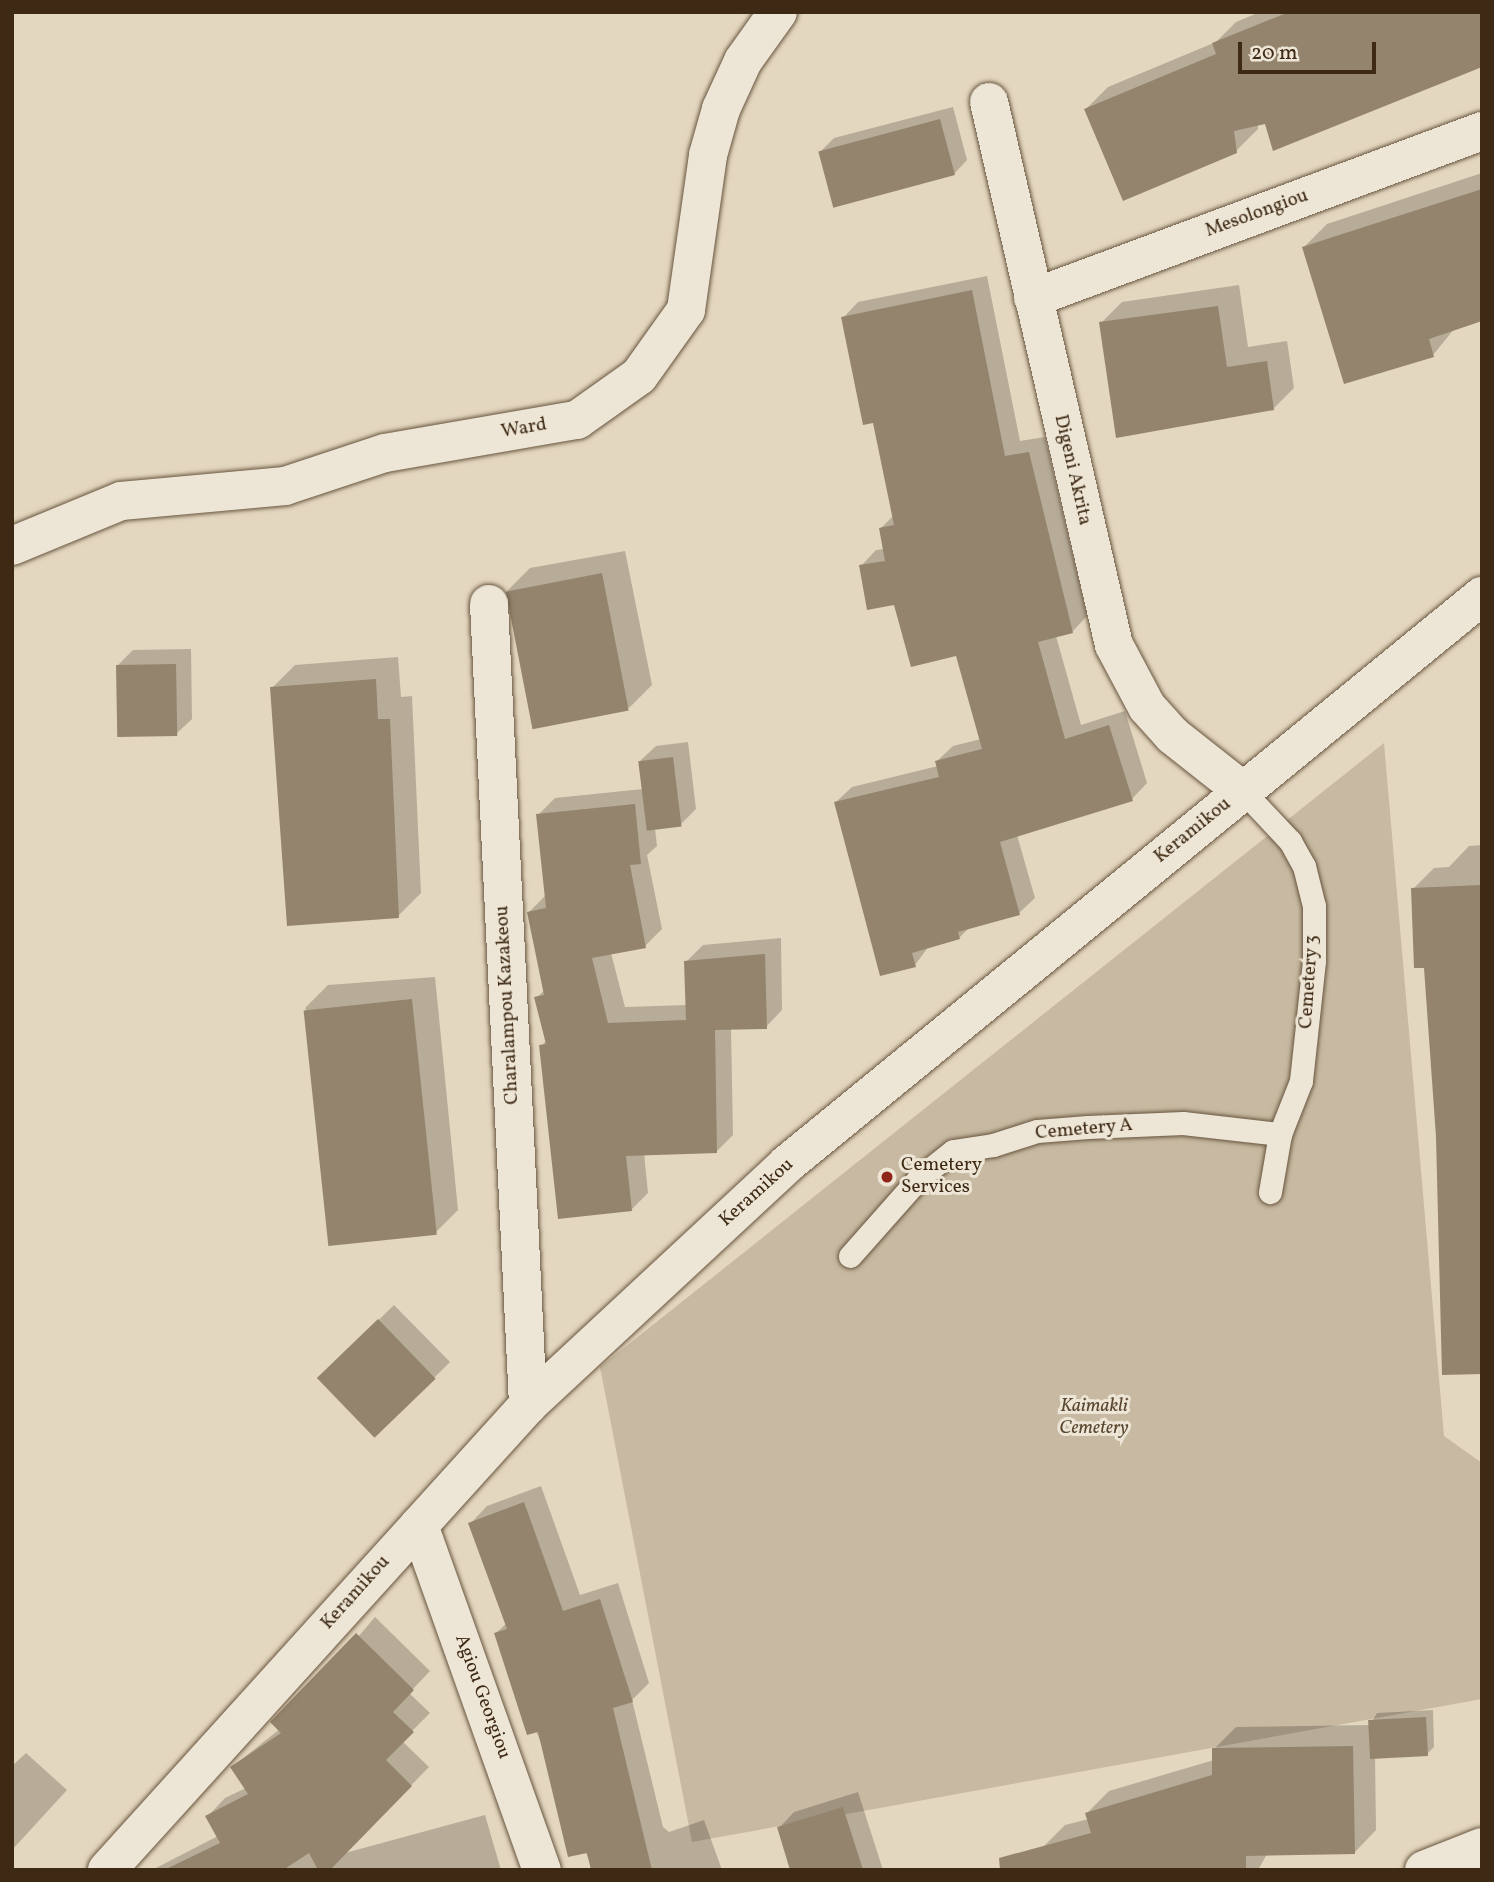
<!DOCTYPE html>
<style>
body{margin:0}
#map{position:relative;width:1494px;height:1882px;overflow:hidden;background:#e4d7bf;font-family:Vollkorn,serif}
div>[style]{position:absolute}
.green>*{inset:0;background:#c8baa2}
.shadow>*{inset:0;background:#0003}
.building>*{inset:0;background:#94846d;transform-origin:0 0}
.roads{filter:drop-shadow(0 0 2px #68553f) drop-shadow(0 0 2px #68553f)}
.service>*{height:23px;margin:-11.5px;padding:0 11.5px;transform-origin:11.5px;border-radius:11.5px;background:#ede5d5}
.minor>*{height:38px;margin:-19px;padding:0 19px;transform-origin:19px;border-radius:19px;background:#ede5d5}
.dots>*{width:19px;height:19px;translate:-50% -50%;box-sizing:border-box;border:4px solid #ede5d5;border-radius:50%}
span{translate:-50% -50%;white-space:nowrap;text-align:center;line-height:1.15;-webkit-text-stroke:6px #ede5d5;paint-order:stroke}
.street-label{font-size:19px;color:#3e2a14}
.poi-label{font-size:19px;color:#3e2a14}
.left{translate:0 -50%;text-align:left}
.park-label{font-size:19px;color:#5a4730;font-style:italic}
.frame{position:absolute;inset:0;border:14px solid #3e2a14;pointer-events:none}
.scale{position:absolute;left:1238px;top:42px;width:138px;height:32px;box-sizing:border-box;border:4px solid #3e2a14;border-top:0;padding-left:9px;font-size:21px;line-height:24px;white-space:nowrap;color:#3e2a14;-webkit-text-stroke:5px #ede5d5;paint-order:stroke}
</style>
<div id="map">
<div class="green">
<i style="clip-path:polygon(1384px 743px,1444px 1436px,1482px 1463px,1482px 1699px,692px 1842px,600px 1367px)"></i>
</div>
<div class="shadow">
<i style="clip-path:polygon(1260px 12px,1482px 12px,1258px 124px,1258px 129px,1236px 151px,1086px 109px,1108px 87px,1216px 42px,1236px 22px)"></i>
<i style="clip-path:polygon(953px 107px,967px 160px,954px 174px,820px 152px,834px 138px)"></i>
<i style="clip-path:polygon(1482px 173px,1482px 319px,1455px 328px,1433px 355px,1304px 247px,1327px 224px)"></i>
<i style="clip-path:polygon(987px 276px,1020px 441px,1045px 437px,1087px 616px,1072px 632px,1056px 636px,1081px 725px,1125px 711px,1147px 783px,1132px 799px,1017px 835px,1035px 898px,1019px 913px,970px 927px,959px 938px,929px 946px,915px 965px,836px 802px,852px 787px,938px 766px,937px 761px,953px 746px,981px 739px,957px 654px,895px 603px,861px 566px,876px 550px,884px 549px,881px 528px,894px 515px,874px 421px,843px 318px,858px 302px)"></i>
<i style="clip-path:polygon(1239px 285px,1248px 347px,1287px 341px,1294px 388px,1273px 409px,1101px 323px,1122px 302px)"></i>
<i style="clip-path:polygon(625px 551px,652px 685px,629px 708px,507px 591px,530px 568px)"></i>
<i style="clip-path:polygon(191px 649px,192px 719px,176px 734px,117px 666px,133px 650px)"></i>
<i style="clip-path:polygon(398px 657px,401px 697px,412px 696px,421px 893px,398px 916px,272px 688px,295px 665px)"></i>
<i style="clip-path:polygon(688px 742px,696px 809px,680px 825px,655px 828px,657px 846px,647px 855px,662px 929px,645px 946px,611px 953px,625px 1007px,687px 1005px,686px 962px,703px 945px,781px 938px,782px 1010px,766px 1027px,731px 1028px,733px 1135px,717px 1151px,644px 1153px,648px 1193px,631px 1210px,541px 1046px,547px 1040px,536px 998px,545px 990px,529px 912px,546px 895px,538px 815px,555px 798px,643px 789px,640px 761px,656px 746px)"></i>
<i style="clip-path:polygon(1482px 845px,1482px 1372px,1438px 1137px,1426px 966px,1413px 889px,1434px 868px,1449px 867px,1469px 846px)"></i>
<i style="clip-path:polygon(435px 977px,458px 1210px,435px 1233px,305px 1008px,328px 985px)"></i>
<i style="clip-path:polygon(394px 1305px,450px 1362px,434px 1378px,319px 1378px)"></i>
<i style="clip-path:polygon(541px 1486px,580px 1595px,618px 1583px,649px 1683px,632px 1700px,663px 1827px,669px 1832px,704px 1820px,722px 1870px,593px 1870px,496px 1633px,507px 1623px,470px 1524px,487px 1506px)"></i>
<i style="clip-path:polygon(375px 1617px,430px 1671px,409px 1693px,430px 1713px,402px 1741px,429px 1767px,345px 1853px,485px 1815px,501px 1870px,152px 1870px,218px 1836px,208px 1816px,225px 1798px,246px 1788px,232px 1767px,280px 1729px)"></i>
<i style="clip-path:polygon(1433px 1710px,1434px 1747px,1427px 1754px,1375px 1757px,1376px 1830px,1355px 1852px,1267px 1854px,1258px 1870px,1048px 1870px,1043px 1847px,1065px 1825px,1089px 1819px,1087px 1813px,1109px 1791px,1214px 1760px,1214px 1749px,1236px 1727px,1370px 1725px,1377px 1713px)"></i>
<i style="clip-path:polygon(26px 1753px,67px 1790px,12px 1850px,12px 1766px)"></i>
<i style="clip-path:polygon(858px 1792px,883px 1870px,792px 1870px,779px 1828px,794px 1812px)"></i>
</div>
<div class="building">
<i style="clip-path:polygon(1289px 12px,1482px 12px,1482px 67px,1273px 151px,1265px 124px,1234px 131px,1237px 153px,1123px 201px,1084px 109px,1216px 54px,1212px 43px)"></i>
<i style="left:940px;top:119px;width:58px;height:126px;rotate:75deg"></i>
<i style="clip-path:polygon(1482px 189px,1482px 321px,1429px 339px,1434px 357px,1344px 384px,1302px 247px)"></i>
<i style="clip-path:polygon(972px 290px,1005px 456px,1029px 452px,1073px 633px,1038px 642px,1065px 739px,1109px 725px,1133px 801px,1000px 842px,1020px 915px,958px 932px,960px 939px,912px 953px,916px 967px,880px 976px,834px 802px,939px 777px,935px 761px,982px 749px,956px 656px,911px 667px,894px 605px,867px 610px,859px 565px,885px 561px,879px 528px,894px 525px,873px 423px,863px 425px,841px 317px)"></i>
<i style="clip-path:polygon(1218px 306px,1227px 367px,1267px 361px,1274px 410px,1116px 438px,1099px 322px)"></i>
<i style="left:602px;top:573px;width:140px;height:98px;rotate:79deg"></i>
<i style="left:176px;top:664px;width:72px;height:60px;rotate:89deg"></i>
<i style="clip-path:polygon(376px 679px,378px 719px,390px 719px,399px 918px,287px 926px,270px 687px)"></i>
<i style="left:673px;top:757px;width:70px;height:35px;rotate:83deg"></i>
<i style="clip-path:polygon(635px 804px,641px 864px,630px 865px,646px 948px,592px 958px,608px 1023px,686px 1020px,684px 961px,765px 954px,767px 1029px,715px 1030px,717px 1153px,626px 1156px,632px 1211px,558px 1219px,539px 1045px,546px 1044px,534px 997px,544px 995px,527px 912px,546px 908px,536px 814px)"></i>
<i style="clip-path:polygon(1482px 885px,1482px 1374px,1442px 1375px,1436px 1137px,1424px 968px,1414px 968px,1411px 888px)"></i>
<i style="left:412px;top:999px;width:237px;height:109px;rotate:84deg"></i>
<i style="left:378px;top:1319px;width:83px;height:85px;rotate:46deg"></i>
<i style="clip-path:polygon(524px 1502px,563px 1611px,600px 1599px,633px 1702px,613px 1708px,652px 1870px,591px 1870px,587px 1853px,568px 1857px,538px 1732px,527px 1735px,494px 1633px,507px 1629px,468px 1523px)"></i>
<i style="clip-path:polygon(356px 1633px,414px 1690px,393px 1712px,414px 1732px,386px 1760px,412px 1786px,330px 1870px,318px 1870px,309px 1853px,283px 1870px,164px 1870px,220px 1843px,205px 1816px,248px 1794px,230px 1767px,281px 1733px,270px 1722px)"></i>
<i style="left:1426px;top:1717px;width:39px;height:58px;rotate:87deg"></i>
<i style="clip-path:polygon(1353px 1746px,1355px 1854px,1246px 1856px,1246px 1870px,1000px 1870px,999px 1858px,1091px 1833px,1085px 1813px,1212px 1775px,1212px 1748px)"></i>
<i style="clip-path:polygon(843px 1807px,863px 1870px,790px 1870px,777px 1827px)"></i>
</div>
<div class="roads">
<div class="service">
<i style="left:1243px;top:791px;width:69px;rotate:46.8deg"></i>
<i style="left:1290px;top:841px;width:29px;rotate:61deg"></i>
<i style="left:1304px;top:866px;width:41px;rotate:76deg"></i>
<i style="left:1314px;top:906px;width:55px;rotate:90deg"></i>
<i style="left:1314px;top:961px;width:121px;rotate:96.2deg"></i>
<i style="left:1301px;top:1081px;width:57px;rotate:111.6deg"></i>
<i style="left:1280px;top:1134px;width:59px;rotate:99.8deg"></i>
<i style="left:850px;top:1256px;width:104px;rotate:-48.5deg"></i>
<i style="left:919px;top:1178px;width:43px;rotate:-38.5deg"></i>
<i style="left:953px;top:1151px;width:40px;rotate:-8.5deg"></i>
<i style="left:993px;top:1145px;width:46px;rotate:-17.7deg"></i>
<i style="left:1037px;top:1131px;width:51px;rotate:-4.5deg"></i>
<i style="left:1088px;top:1127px;width:95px;rotate:-2.4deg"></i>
<i style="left:1183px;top:1123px;width:98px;rotate:6.5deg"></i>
</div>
<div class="minor">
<i style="left:989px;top:102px;width:557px;rotate:77.04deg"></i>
<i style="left:1114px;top:645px;width:70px;rotate:62deg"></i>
<i style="left:1147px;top:707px;width:38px;rotate:48deg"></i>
<i style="left:1172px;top:735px;width:90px;rotate:38.3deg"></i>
<i style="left:1033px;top:298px;width:479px;rotate:-20.4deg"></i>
<i style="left:12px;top:546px;width:118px;rotate:-22.4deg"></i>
<i style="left:121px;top:501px;width:165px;rotate:-5.2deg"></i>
<i style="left:285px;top:486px;width:105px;rotate:-18.3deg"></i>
<i style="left:385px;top:453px;width:195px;rotate:-9.8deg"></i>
<i style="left:577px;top:420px;width:76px;rotate:-35.4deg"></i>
<i style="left:639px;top:376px;width:81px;rotate:-54.5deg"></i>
<i style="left:686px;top:310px;width:157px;rotate:-81.9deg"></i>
<i style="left:708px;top:155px;width:48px;rotate:-74.2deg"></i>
<i style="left:721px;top:109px;width:53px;rotate:-65.4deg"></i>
<i style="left:743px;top:61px;width:60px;rotate:-54.5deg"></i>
<i style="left:489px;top:604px;width:802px;rotate:87.21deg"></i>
<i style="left:419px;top:1525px;width:366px;rotate:70.4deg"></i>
<i style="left:107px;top:1870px;width:627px;rotate:-47.84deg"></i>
<i style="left:528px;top:1405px;width:354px;rotate:-42.9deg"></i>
<i style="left:787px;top:1164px;width:898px;rotate:-39.26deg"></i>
<i style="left:1424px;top:1870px;width:62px;rotate:-21.6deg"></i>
</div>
</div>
<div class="dots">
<i style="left:887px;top:1177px;background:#8f2418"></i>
</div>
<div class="street-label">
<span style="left:1257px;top:214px;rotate:-20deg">Mesolongiou</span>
<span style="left:524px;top:429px;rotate:-10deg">Ward</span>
<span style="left:1072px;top:470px;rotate:77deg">Digeni Akrita</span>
<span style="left:1193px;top:831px;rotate:-39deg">Keramikou</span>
<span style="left:1310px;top:982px;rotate:-86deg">Cemetery 3</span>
<span style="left:508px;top:1005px;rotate:-93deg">Charalampou Kazakeou</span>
<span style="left:1084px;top:1130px;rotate:-5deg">Cemetery A</span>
<span style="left:757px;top:1193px;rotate:-42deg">Keramikou</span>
<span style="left:356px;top:1593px;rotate:-48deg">Keramikou</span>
<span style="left:482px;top:1697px;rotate:70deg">Agiou Georgiou</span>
</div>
<div class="poi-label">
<span class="left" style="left:901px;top:1177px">Cemetery<br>Services</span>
</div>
<div class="park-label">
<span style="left:1094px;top:1418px">Kaimakli<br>Cemetery</span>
</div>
<div class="frame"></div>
<div class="scale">20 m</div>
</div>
